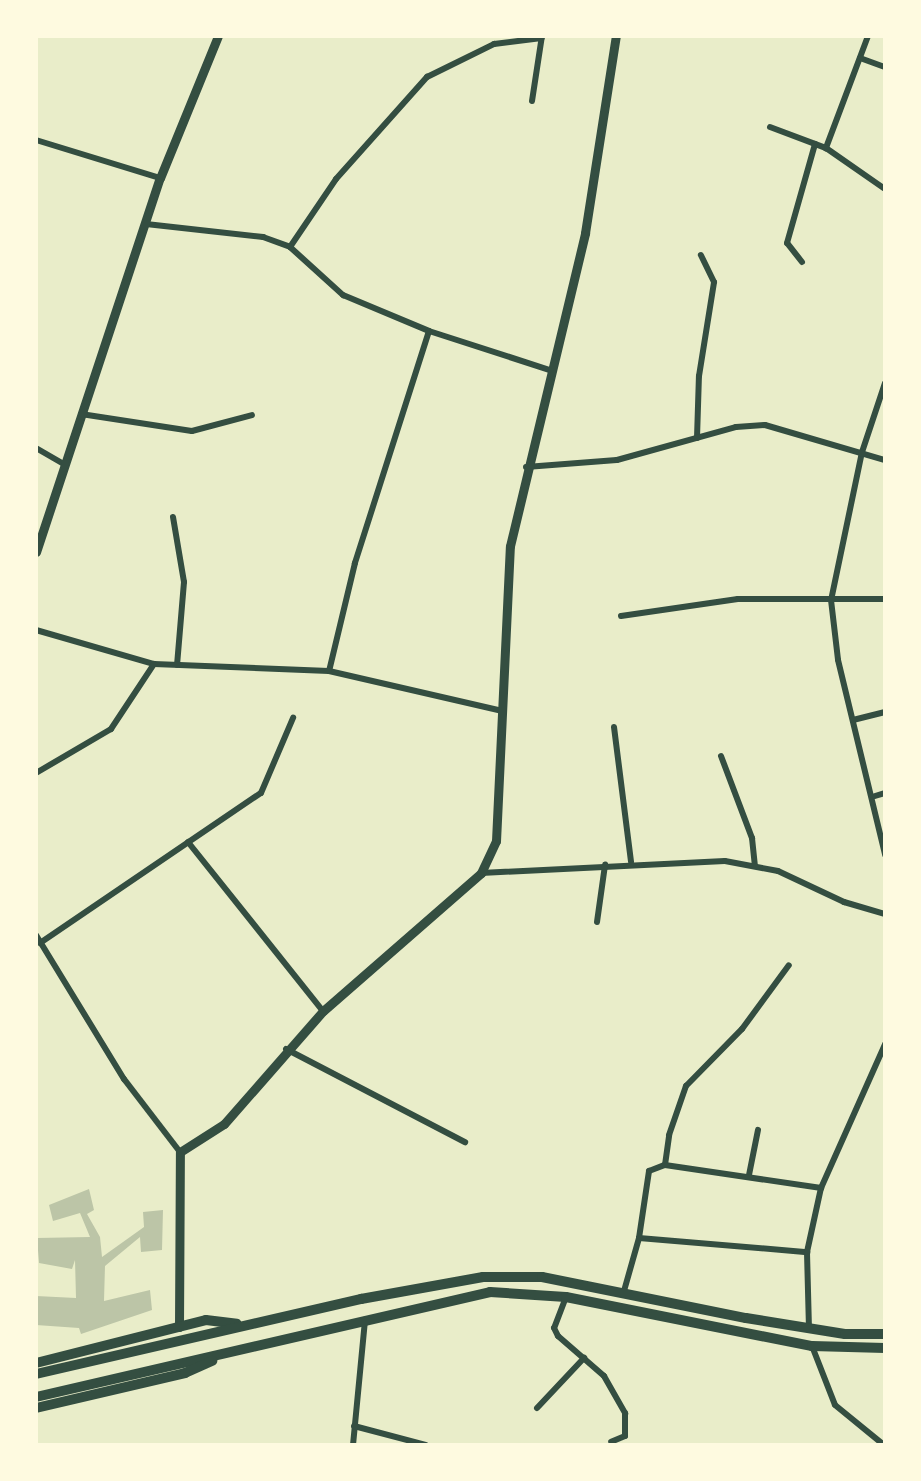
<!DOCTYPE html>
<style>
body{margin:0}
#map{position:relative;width:921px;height:1481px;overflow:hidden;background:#e9edc9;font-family:"Nunito Sans",sans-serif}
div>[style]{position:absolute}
.building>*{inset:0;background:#bcc5a7}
.minor>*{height:6px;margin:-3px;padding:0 3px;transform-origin:3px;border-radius:3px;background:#344e41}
.secondary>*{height:9px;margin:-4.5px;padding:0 4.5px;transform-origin:4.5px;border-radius:4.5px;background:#344e41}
.trunk>*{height:10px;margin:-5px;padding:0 5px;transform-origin:5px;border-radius:5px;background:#344e41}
span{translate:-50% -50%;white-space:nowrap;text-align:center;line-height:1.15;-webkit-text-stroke:6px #fefae0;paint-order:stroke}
.frame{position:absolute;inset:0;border:38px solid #fefae0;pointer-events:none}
</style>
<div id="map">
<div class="building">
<i style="clip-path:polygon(89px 1189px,94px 1210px,87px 1214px,100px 1237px,102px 1257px,144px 1227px,143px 1212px,163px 1210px,162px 1250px,141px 1252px,140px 1237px,105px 1266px,104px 1301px,150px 1290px,152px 1310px,81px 1334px,79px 1328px,36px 1325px,36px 1296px,76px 1298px,75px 1260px,72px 1269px,39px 1263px,37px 1238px,90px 1237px,80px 1213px,53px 1221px,49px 1205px)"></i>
</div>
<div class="minor">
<i style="left:868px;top:36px;width:120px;rotate:110.6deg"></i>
<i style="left:826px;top:148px;width:72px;rotate:34.8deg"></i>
<i style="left:860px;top:58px;width:27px;rotate:20deg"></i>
<i style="left:532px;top:101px;width:66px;rotate:-81.3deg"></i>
<i style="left:770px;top:127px;width:60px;rotate:20.6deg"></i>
<i style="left:36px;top:140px;width:130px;rotate:17deg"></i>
<i style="left:146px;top:224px;width:118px;rotate:6.3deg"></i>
<i style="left:263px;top:237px;width:29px;rotate:20deg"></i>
<i style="left:290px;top:247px;width:82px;rotate:-55.9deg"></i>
<i style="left:336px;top:179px;width:137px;rotate:-48.3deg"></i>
<i style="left:427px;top:77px;width:75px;rotate:-26.2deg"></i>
<i style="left:494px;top:44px;width:48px;rotate:-7.1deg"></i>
<i style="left:290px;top:247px;width:72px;rotate:42.2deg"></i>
<i style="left:343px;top:295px;width:93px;rotate:22.7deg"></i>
<i style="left:429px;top:331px;width:127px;rotate:17.9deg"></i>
<i style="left:802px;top:262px;width:24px;rotate:-128deg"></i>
<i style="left:787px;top:243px;width:103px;rotate:-74.2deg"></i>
<i style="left:429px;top:331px;width:244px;rotate:107.7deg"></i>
<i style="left:355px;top:563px;width:111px;rotate:103.5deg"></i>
<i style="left:329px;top:671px;width:178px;rotate:13deg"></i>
<i style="left:885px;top:383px;width:73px;rotate:108.4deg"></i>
<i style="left:862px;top:452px;width:151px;rotate:101.8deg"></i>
<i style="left:831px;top:600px;width:60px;rotate:83.3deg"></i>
<i style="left:838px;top:660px;width:201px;rotate:76.4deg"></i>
<i style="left:81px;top:414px;width:112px;rotate:8.7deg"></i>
<i style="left:192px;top:431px;width:62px;rotate:-14.9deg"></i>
<i style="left:697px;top:438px;width:62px;rotate:-88.2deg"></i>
<i style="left:699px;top:376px;width:95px;rotate:-80.9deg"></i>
<i style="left:714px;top:282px;width:30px;rotate:-116deg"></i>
<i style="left:36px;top:448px;width:30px;rotate:30deg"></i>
<i style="left:526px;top:467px;width:91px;rotate:-4.4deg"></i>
<i style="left:617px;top:460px;width:123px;rotate:-15.5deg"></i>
<i style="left:736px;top:427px;width:29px;rotate:-4deg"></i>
<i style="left:765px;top:425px;width:125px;rotate:16.3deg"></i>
<i style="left:173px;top:517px;width:66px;rotate:80.4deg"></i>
<i style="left:184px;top:582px;width:83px;rotate:94.8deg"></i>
<i style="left:621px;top:616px;width:118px;rotate:-8.3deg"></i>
<i style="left:738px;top:599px;width:147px"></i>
<i style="left:36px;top:630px;width:123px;rotate:16.1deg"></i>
<i style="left:154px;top:664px;width:175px;rotate:2.3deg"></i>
<i style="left:853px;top:720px;width:33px;rotate:-14deg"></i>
<i style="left:614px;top:727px;width:136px;rotate:82.8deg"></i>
<i style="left:721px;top:756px;width:88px;rotate:69.3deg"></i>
<i style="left:752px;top:838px;width:27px;rotate:84deg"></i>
<i style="left:36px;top:773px;width:87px;rotate:-30.4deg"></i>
<i style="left:111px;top:729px;width:78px;rotate:-56.5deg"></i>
<i style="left:875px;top:796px;width:10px;rotate:-17deg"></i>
<i style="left:188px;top:842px;width:216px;rotate:51.4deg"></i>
<i style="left:481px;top:873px;width:244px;rotate:-2.8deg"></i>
<i style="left:725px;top:861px;width:54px;rotate:10.7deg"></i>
<i style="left:778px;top:871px;width:73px;rotate:25.2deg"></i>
<i style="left:844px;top:902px;width:43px;rotate:16.3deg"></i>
<i style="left:597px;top:922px;width:58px;rotate:-82deg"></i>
<i style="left:36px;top:935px;width:169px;rotate:58.6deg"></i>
<i style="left:124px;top:1079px;width:92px;rotate:52.5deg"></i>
<i style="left:40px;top:943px;width:267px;rotate:-34.2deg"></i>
<i style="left:261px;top:793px;width:82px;rotate:-66.9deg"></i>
<i style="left:286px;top:1049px;width:202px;rotate:27.5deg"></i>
<i style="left:665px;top:1165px;width:30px;rotate:-82deg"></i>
<i style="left:669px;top:1135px;width:52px;rotate:-70.9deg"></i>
<i style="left:686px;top:1086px;width:80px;rotate:-45.5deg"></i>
<i style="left:742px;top:1029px;width:79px;rotate:-53.7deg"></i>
<i style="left:749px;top:1175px;width:46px;rotate:-78.7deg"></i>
<i style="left:639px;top:1238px;width:169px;rotate:4.8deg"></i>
<i style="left:624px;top:1291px;width:55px;rotate:-74.2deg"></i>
<i style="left:639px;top:1238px;width:68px;rotate:-81.5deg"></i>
<i style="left:649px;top:1171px;width:17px;rotate:-21deg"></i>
<i style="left:665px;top:1165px;width:158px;rotate:8.4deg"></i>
<i style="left:566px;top:1297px;width:33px;rotate:111deg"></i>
<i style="left:554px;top:1328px;width:9px;rotate:63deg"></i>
<i style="left:558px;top:1336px;width:61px;rotate:41deg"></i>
<i style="left:604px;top:1376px;width:43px;rotate:60.4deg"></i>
<i style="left:625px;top:1413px;width:23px;rotate:90deg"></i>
<i style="left:625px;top:1436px;width:15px;rotate:157deg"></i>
<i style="left:809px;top:1329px;width:77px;rotate:-91.5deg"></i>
<i style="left:807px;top:1252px;width:66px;rotate:-77.7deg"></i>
<i style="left:821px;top:1188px;width:158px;rotate:-66deg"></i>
<i style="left:812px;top:1346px;width:63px;rotate:68.7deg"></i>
<i style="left:835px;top:1405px;width:63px;rotate:39.2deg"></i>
<i style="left:537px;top:1408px;width:69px;rotate:-46.8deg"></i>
<i style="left:354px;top:1426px;width:74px;rotate:14.8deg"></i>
<i style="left:353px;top:1445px;width:126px;rotate:-84.5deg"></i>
</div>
<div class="secondary">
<i style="left:36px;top:552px;width:394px;rotate:-71.7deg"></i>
<i style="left:160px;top:178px;width:153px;rotate:-67.8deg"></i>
<i style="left:179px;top:1327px;width:175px;rotate:-89.7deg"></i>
<i style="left:180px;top:1152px;width:52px;rotate:-32.5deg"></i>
<i style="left:224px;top:1124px;width:150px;rotate:-48.8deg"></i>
<i style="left:323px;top:1011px;width:210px;rotate:-41.1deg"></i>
<i style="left:481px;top:873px;width:35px;rotate:-65deg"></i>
<i style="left:496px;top:841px;width:295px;rotate:-87.3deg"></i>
<i style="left:510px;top:546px;width:322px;rotate:-76.5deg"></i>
<i style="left:585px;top:233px;width:199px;rotate:-81.1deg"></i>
</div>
<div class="trunk">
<i style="left:36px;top:1363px;width:175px;rotate:-14.2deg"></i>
<i style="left:206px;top:1320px;width:31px;rotate:7deg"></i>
<i style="left:36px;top:1374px;width:334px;rotate:-13deg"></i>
<i style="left:361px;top:1299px;width:124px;rotate:-10.2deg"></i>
<i style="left:483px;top:1277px;width:59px"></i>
<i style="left:542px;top:1277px;width:208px;rotate:11.4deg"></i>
<i style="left:746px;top:1318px;width:100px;rotate:9.2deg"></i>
<i style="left:845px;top:1334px;width:40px"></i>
<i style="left:36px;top:1397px;width:466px;rotate:-13deg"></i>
<i style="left:490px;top:1292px;width:76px;rotate:3.8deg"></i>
<i style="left:566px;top:1297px;width:251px;rotate:11.3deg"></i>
<i style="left:812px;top:1346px;width:73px;rotate:1.6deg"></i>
<i style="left:36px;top:1408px;width:153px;rotate:-13.2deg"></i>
<i style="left:185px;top:1373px;width:30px;rotate:-24deg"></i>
</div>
<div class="frame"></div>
</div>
